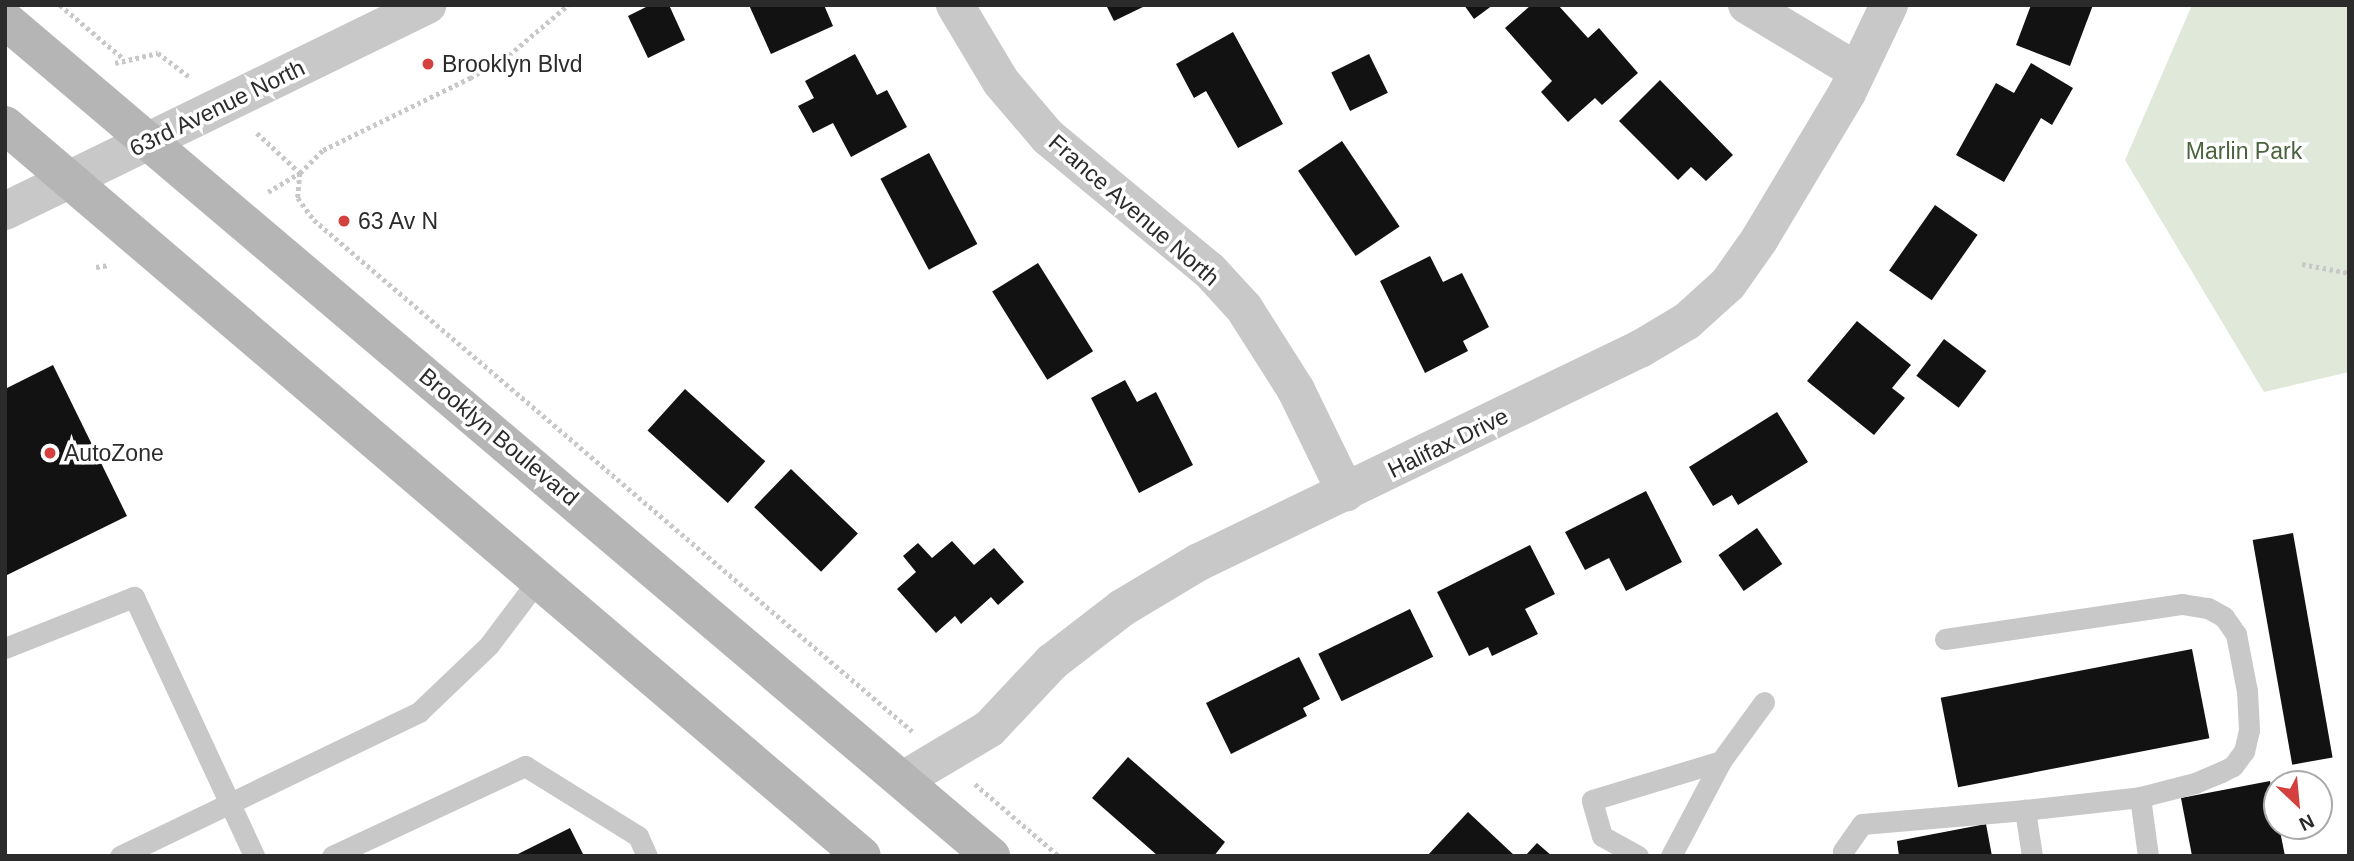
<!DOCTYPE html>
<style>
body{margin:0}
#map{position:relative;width:2354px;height:861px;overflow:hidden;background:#fff;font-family:Helvetica,sans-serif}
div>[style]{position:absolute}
.green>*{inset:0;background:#e0e8da}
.building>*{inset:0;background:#121212;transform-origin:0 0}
.path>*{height:4.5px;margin-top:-2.25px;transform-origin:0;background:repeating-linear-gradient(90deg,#c8c8c8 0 3.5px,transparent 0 7px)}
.service>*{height:21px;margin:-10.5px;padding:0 10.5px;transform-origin:10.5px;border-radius:10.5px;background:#c8c8c8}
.minor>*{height:38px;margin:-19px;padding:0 19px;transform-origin:19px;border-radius:19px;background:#c8c8c8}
.tertiary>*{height:38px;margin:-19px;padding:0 19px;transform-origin:19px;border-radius:19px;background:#c8c8c8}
.secondary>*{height:38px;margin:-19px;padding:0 19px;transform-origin:19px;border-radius:19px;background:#b5b5b5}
.dots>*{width:19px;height:19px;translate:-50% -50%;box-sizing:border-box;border:4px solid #fff;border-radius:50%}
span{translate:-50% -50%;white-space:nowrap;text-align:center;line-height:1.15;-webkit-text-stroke:7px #fff;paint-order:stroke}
.poi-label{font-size:23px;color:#2b2b2b}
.left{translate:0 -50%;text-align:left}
.street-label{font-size:23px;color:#2b2b2b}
.park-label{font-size:23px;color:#4b623e}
.frame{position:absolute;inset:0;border:7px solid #2b2b2b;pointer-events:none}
.north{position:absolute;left:2263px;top:770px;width:70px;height:70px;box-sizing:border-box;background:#fff;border:2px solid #aaa;border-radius:50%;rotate:154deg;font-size:19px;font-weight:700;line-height:28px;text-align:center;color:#2b2b2b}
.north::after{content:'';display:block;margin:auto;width:24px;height:32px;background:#d3403d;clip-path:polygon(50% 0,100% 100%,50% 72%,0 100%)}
</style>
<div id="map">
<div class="green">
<i style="clip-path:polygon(2192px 5px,2349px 5px,2349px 372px,2264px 392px,2125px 160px)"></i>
</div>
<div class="building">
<i style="clip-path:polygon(650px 5px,669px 5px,685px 40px,648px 58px,628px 16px)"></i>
<i style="clip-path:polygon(749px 5px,824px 5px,833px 26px,771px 54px)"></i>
<i style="clip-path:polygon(1106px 5px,1147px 5px,1114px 21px)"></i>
<i style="clip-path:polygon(1464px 5px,1493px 5px,1474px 19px)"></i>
<i style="clip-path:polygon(1531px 5px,1558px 5px,1588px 38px,1599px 28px,1638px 73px,1602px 105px,1595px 98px,1568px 122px,1541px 92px,1552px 81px,1505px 28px)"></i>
<i style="clip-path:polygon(2031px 5px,2093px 5px,2070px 66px,2016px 45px)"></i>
<i style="clip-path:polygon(1233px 32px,1283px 124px,1238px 148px,1206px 91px,1194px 98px,1176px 64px)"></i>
<i style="clip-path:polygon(855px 54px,877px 95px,887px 90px,907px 127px,851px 157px,833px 123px,813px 133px,798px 106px,814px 98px,805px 81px)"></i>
<i style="left:1369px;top:54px;width:43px;height:42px;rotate:64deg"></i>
<i style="clip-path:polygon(2031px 63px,2073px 88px,2052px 125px,2041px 118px,2004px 182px,1956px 155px,1996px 83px,2014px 93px)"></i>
<i style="clip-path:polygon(1660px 80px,1733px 155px,1706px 181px,1691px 167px,1678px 180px,1619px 121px)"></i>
<i style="left:1342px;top:141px;width:103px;height:53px;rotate:56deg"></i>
<i style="left:929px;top:153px;width:103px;height:55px;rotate:62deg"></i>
<i style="left:1935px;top:205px;width:52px;height:80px;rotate:35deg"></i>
<i style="clip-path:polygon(1430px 256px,1443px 282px,1462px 273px,1489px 327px,1463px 341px,1468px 351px,1425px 373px,1380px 281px)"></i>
<i style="left:1038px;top:263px;width:104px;height:54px;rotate:58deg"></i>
<i style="clip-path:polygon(1857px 321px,1911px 365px,1892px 388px,1905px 398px,1874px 435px,1807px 381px)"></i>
<i style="left:1944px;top:339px;width:53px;height:46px;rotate:37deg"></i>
<i style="clip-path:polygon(53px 365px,127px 516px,5px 576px,5px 389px)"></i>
<i style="clip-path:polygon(1125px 380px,1137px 402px,1156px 392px,1193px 465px,1139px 493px,1091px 398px)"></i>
<i style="left:685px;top:389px;width:108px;height:56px;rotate:42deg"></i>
<i style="clip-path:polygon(1777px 412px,1808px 462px,1738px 505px,1732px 495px,1713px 506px,1689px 467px)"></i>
<i style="left:791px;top:469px;width:93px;height:53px;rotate:44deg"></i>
<i style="clip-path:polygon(1646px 491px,1682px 562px,1626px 591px,1609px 558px,1585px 570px,1565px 532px)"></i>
<i style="left:1757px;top:528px;width:44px;height:47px;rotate:55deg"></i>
<i style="left:2293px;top:533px;width:228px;height:41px;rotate:80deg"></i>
<i style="clip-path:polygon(952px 541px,974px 565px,994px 548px,1024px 582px,998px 605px,991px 597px,961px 624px,955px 616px,936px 633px,897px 589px,916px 572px,903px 556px,918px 543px,932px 558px)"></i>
<i style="clip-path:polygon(1530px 545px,1555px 594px,1525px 609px,1538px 634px,1492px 656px,1488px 647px,1469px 656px,1437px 592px)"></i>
<i style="left:1410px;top:609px;width:53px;height:102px;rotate:64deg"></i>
<i style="left:2192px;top:649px;width:91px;height:256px;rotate:79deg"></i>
<i style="clip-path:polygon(1299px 657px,1320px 699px,1303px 708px,1307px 716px,1231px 754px,1206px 703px)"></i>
<i style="clip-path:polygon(1128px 757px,1225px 842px,1214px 856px,1158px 856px,1092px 798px)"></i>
<i style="clip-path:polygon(2270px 781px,2285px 856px,2192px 856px,2181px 798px)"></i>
<i style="clip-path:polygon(1468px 812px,1515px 856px,1427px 856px)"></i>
<i style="clip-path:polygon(1986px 824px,1992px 856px,1899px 856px,1897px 841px)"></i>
<i style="clip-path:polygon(570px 828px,584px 856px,514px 856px)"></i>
<i style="clip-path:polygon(1537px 843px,1552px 856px,1525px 856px)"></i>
</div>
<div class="path">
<i style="left:60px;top:5px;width:84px;rotate:40.2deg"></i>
<i style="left:115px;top:63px;width:44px;rotate:-13.1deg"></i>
<i style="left:158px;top:53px;width:41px;rotate:37.1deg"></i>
<i style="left:257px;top:133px;width:59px;rotate:42.9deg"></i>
<i style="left:300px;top:173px;width:25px;rotate:95deg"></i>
<i style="left:298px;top:198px;width:27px;rotate:54deg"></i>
<i style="left:314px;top:220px;width:787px;rotate:40.51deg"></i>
<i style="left:268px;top:192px;width:37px;rotate:-31deg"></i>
<i style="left:300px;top:173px;width:33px;rotate:-45deg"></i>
<i style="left:323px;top:150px;width:164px;rotate:-26.1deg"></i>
<i style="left:470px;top:78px;width:45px;rotate:-30.5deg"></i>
<i style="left:509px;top:55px;width:77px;rotate:-40.3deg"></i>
<i style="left:2302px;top:264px;width:48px;rotate:10.8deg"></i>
<i style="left:96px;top:267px;width:13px;rotate:-9deg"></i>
<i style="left:975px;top:784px;width:111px;rotate:40.6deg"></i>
</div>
<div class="service">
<i style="left:1945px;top:639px;width:240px;rotate:-8.4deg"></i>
<i style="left:2182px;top:604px;width:26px;rotate:9deg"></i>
<i style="left:2208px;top:608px;width:18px;rotate:29deg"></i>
<i style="left:2224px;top:617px;width:21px;rotate:55deg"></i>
<i style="left:2236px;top:634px;width:58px;rotate:79.1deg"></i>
<i style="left:2247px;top:691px;width:39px;rotate:87deg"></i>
<i style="left:2249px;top:730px;width:22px;rotate:103deg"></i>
<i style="left:2244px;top:751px;width:19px;rotate:126deg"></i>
<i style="left:2233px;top:766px;width:13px;rotate:153deg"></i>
<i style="left:2221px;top:772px;width:28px;rotate:157deg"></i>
<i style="left:2195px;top:783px;width:57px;rotate:165.7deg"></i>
<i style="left:5px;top:648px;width:139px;rotate:-21.6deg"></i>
<i style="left:134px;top:597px;width:285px;rotate:65.1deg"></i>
<i style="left:120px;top:856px;width:332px;rotate:-25.7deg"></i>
<i style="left:419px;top:712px;width:97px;rotate:-43.7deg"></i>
<i style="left:489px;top:645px;width:81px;rotate:-53deg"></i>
<i style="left:332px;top:856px;width:213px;rotate:-25deg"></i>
<i style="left:525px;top:766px;width:133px;rotate:31.8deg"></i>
<i style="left:638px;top:836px;width:22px;rotate:66deg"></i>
<i style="left:1638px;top:856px;width:41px;rotate:-150.9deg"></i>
<i style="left:1602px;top:836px;width:37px;rotate:-106deg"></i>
<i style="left:1592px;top:800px;width:135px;rotate:-16.8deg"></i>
<i style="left:1671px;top:856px;width:107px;rotate:-62.2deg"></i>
<i style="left:1721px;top:761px;width:73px;rotate:-53.9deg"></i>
<i style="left:1844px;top:856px;width:5px;rotate:-101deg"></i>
<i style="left:1843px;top:851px;width:33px;rotate:-55deg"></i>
<i style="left:1862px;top:824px;width:164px;rotate:-4.9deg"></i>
<i style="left:2032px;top:856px;width:47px;rotate:-98.7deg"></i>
<i style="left:2025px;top:810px;width:116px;rotate:-6.4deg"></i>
<i style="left:2140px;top:797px;width:60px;rotate:82.3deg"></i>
</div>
<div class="minor">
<i style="left:955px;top:5px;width:90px;rotate:59.1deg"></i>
<i style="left:1001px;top:82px;width:72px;rotate:49.5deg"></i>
<i style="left:1048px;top:137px;width:210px;rotate:39.6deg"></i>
<i style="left:1210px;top:271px;width:50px;rotate:47.4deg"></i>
<i style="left:1244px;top:308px;width:97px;rotate:57.6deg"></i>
<i style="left:1296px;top:390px;width:114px;rotate:64.1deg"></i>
<i style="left:1747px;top:5px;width:128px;rotate:31deg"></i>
<i style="left:903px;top:780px;width:100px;rotate:-30.7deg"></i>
<i style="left:989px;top:729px;width:92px;rotate:-46.8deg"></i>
<i style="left:1052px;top:662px;width:88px;rotate:-37.6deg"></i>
<i style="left:1122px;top:608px;width:90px;rotate:-30.9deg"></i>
<i style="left:1199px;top:562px;width:490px;rotate:-25.8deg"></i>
<i style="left:1640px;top:349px;width:55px;rotate:-30.8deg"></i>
<i style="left:1687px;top:321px;width:55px;rotate:-42.1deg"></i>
<i style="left:1728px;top:284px;width:54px;rotate:-54.8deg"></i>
<i style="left:1759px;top:240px;width:171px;rotate:-59.1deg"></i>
<i style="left:1847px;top:93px;width:98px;rotate:-64.5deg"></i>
</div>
<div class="tertiary">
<i style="left:5px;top:211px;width:470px;rotate:-26deg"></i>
</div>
<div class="secondary">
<i style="left:5px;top:20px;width:1293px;rotate:40.29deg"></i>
<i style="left:5px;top:125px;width:1126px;rotate:40.46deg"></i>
</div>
<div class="dots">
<i style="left:428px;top:64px;background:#d3403d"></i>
<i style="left:344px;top:221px;background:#d3403d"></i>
<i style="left:50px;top:453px;background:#d3403d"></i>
</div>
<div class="poi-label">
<span class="left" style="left:442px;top:64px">Brooklyn Blvd</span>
<span class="left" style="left:358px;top:221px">63 Av N</span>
<span class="left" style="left:64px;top:453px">AutoZone</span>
</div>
<div class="street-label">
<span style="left:217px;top:108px;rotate:-26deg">63rd Avenue North</span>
<span style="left:1134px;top:210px;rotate:41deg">France Avenue North</span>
<span style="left:499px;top:437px;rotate:40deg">Brooklyn Boulevard</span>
<span style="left:1448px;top:443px;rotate:-26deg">Halifax Drive</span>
</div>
<div class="park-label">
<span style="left:2244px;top:151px">Marlin Park</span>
</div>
<div class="frame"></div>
<div class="north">N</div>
</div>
